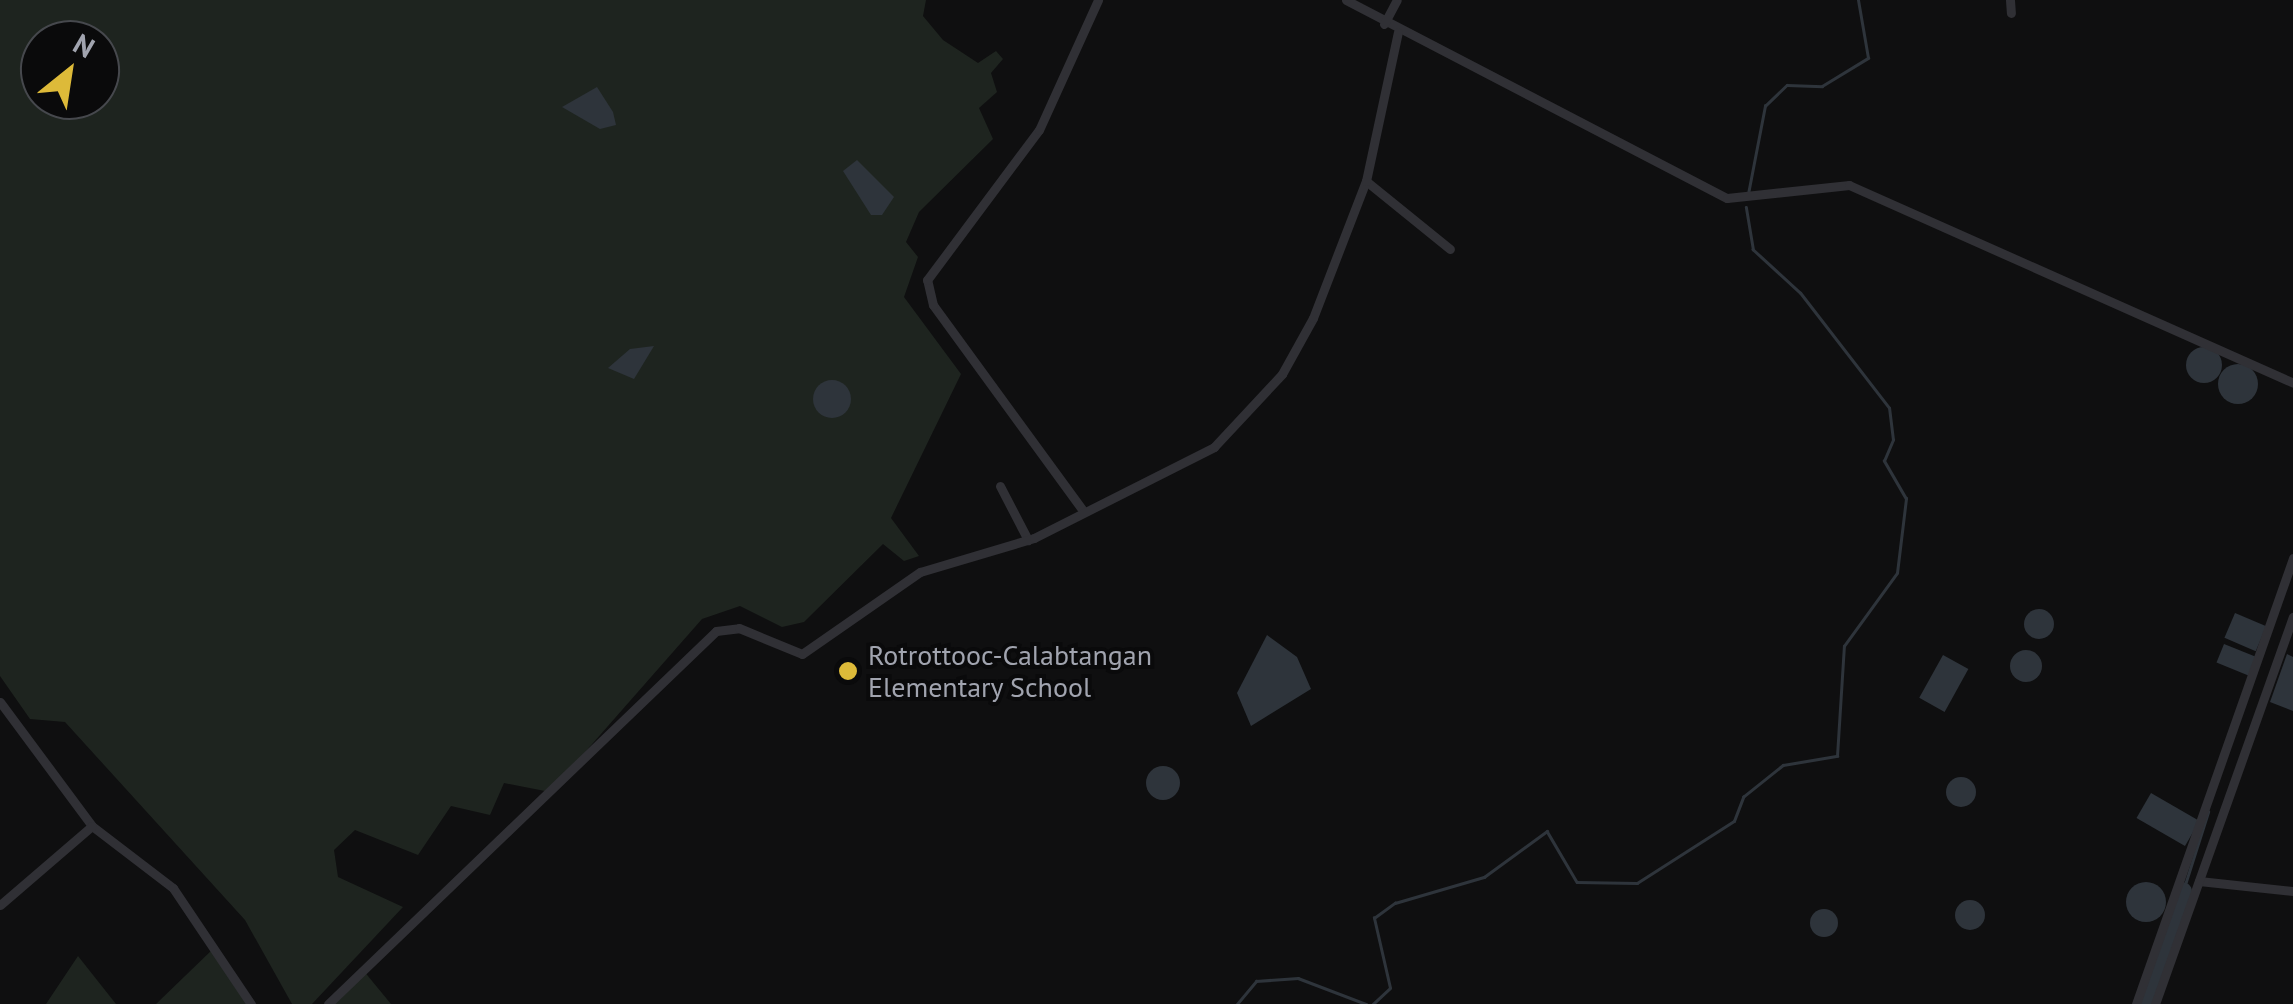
<!DOCTYPE html>
<style>
body{margin:0}
#map{position:relative;width:2293px;height:1004px;overflow:hidden;background:#0f0f10;font-family:"PT Sans",sans-serif}
div>[style]{position:absolute}
.green>*{inset:0;background:#1e241f}
.water>*{inset:0;background:#2e343b;transform-origin:0 0}
.round{border-radius:50%}
.stream>*{height:2.5px;margin:-1.25px;padding:0 1.25px;transform-origin:1.25px;border-radius:1.25px;background:#2e343b}
.river>*{height:18px;margin:-9px;padding:0 9px;transform-origin:9px;border-radius:9px;background:#2e343b}
.minor>*{height:9px;margin:-4.5px;padding:0 4.5px;transform-origin:4.5px;border-radius:4.5px;background:#303035}
.dots>*{width:28px;height:28px;translate:-50% -50%;box-sizing:border-box;border:5px solid #0a0a0b;border-radius:50%}
span{translate:-50% -50%;white-space:nowrap;text-align:center;line-height:1.15;-webkit-text-stroke:8px #0a0a0b;paint-order:stroke}
.poi-label{font-size:28px;color:#a1a4af}
.left{translate:0 -50%;text-align:left}
.north{position:absolute;left:20px;top:20px;width:100px;height:100px;box-sizing:border-box;background:#0a0a0b;border:2px solid #46484d;border-radius:50%;rotate:30deg;font-size:28px;font-weight:700;line-height:40px;text-align:center;color:#a1a4af}
.north::after{content:'';display:block;margin:auto;width:35px;height:45px;background:#ddba39;clip-path:polygon(50% 0,100% 100%,50% 72%,0 100%)}
</style>
<div id="map">
<div class="green">
<i style="clip-path:polygon(evenodd,0 0,926px 0,923px 16px,943px 40px,978px 63px,996px 51px,1003px 59px,991px 73px,997px 92px,979px 108px,993px 139px,919px 212px,906px 242px,918px 257px,904px 297px,961px 374px,891px 518px,919px 556px,904px 561px,883px 544px,804px 622px,782px 627px,740px 606px,702px 619px,550px 792px,504px 783px,490px 815px,451px 806px,418px 855px,355px 830px,334px 850px,338px 877px,403px 907px,312px 1004px,292px 1004px,245px 920px,65px 722px,30px 719px,0 676px,0 0,40px 40px,100px 40px,100px 100px,40px 100px,40px 40px)"></i>
<i style="clip-path:polygon(214px 948px,251px 1004px,156px 1004px)"></i>
<i style="clip-path:polygon(78px 956px,116px 1004px,46px 1004px)"></i>
<i style="clip-path:polygon(363px 970px,391px 1004px,329px 1004px)"></i>
</div>
<div class="water">
<i style="clip-path:polygon(597px 87px,613px 112px,616px 125px,600px 129px,562px 107px)"></i>
<i style="clip-path:polygon(857px 160px,894px 197px,882px 215px,871px 215px,843px 171px)"></i>
<i style="clip-path:polygon(654px 346px,634px 379px,608px 368px,630px 349px)"></i>
<i class="round" style="left:2186px;top:347px;width:36px;height:36px"></i>
<i class="round" style="left:2218px;top:364px;width:40px;height:40px"></i>
<i class="round" style="left:813px;top:380px;width:38px;height:38px"></i>
<i class="round" style="left:2024px;top:609px;width:30px;height:30px"></i>
<i style="left:2235px;top:613px;width:34px;height:27px;rotate:23deg"></i>
<i style="clip-path:polygon(1267px 635px,1297px 657px,1311px 689px,1251px 726px,1237px 693px)"></i>
<i style="left:2224px;top:644px;width:35px;height:20px;rotate:22deg"></i>
<i class="round" style="left:2010px;top:650px;width:32px;height:32px"></i>
<i style="clip-path:polygon(2287px 654px,2293px 657px,2293px 711px,2270px 702px)"></i>
<i style="left:1943px;top:655px;width:29px;height:49px;rotate:29deg"></i>
<i class="round" style="left:1146px;top:766px;width:34px;height:34px"></i>
<i class="round" style="left:1946px;top:777px;width:30px;height:30px"></i>
<i style="left:2151px;top:793px;width:56px;height:29px;rotate:30deg"></i>
<i class="round" style="left:2126px;top:882px;width:40px;height:40px"></i>
<i class="round" style="left:1955px;top:900px;width:30px;height:30px"></i>
<i class="round" style="left:1810px;top:909px;width:28px;height:28px"></i>
</div>
<div class="stream">
<i style="left:1748px;top:194px;width:90px;rotate:-79.1deg"></i>
<i style="left:1765px;top:106px;width:30px;rotate:-44deg"></i>
<i style="left:1787px;top:85px;width:35px;rotate:2deg"></i>
<i style="left:1822px;top:86px;width:54px;rotate:-31.3deg"></i>
<i style="left:1868px;top:58px;width:59px;rotate:-99.8deg"></i>
<i style="left:2183px;top:891px;width:83px;rotate:-72.4deg"></i>
<i style="left:1237px;top:1004px;width:30px;rotate:-50deg"></i>
<i style="left:1256px;top:981px;width:42px;rotate:-4.1deg"></i>
<i style="left:1298px;top:978px;width:73px;rotate:20.9deg"></i>
<i style="left:1373px;top:1004px;width:23px;rotate:-43deg"></i>
<i style="left:1390px;top:988px;width:72px;rotate:-102.9deg"></i>
<i style="left:1374px;top:918px;width:26px;rotate:-36deg"></i>
<i style="left:1395px;top:903px;width:93px;rotate:-16.3deg"></i>
<i style="left:1484px;top:877px;width:78px;rotate:-36.1deg"></i>
<i style="left:1547px;top:831px;width:59px;rotate:59.5deg"></i>
<i style="left:1577px;top:882px;width:60px;rotate:1deg"></i>
<i style="left:1637px;top:883px;width:115px;rotate:-32.6deg"></i>
<i style="left:1734px;top:821px;width:26px;rotate:-69deg"></i>
<i style="left:1743px;top:797px;width:51px;rotate:-38.7deg"></i>
<i style="left:1783px;top:765px;width:55px;rotate:-9.5deg"></i>
<i style="left:1837px;top:756px;width:110px;rotate:-86.4deg"></i>
<i style="left:1844px;top:646px;width:90px;rotate:-54deg"></i>
<i style="left:1897px;top:573px;width:75px;rotate:-83.1deg"></i>
<i style="left:1906px;top:499px;width:44px;rotate:-120.1deg"></i>
<i style="left:1884px;top:461px;width:23px;rotate:-67deg"></i>
<i style="left:1893px;top:440px;width:32px;rotate:-97deg"></i>
<i style="left:1889px;top:408px;width:145px;rotate:-127.7deg"></i>
<i style="left:1800px;top:293px;width:64px;rotate:-137.5deg"></i>
<i style="left:1753px;top:250px;width:43px;rotate:-99.5deg"></i>
</div>
<div class="river">
<i style="left:2145px;top:1004px;width:119px;rotate:-71.4deg"></i>
</div>
<div class="minor">
<i style="left:1346px;top:0;width:429px;rotate:27.5deg"></i>
<i style="left:1727px;top:198px;width:123px;rotate:-6.1deg"></i>
<i style="left:1849px;top:185px;width:486px;rotate:24deg"></i>
<i style="left:2010px;top:0;width:13px;rotate:86deg"></i>
<i style="left:1384px;top:24px;width:27px;rotate:-62deg"></i>
<i style="left:1366px;top:181px;width:108px;rotate:39deg"></i>
<i style="left:1000px;top:486px;width:61px;rotate:62.6deg"></i>
<i style="left:1084px;top:512px;width:256px;rotate:-126.1deg"></i>
<i style="left:933px;top:305px;width:26px;rotate:-103deg"></i>
<i style="left:927px;top:280px;width:187px;rotate:-53.3deg"></i>
<i style="left:1039px;top:130px;width:143px;rotate:-65.6deg"></i>
<i style="left:0;top:702px;width:154px;rotate:53.4deg"></i>
<i style="left:92px;top:826px;width:102px;rotate:37.4deg"></i>
<i style="left:173px;top:888px;width:140px;rotate:56.1deg"></i>
<i style="left:2199px;top:881px;width:95px;rotate:6.1deg"></i>
<i style="left:0;top:905px;width:121px;rotate:-40.7deg"></i>
<i style="left:328px;top:1004px;width:538px;rotate:-43.87deg"></i>
<i style="left:716px;top:631px;width:23px;rotate:-7deg"></i>
<i style="left:739px;top:628px;width:68px;rotate:22.4deg"></i>
<i style="left:802px;top:654px;width:144px;rotate:-34.8deg"></i>
<i style="left:920px;top:572px;width:119px;rotate:-16.6deg"></i>
<i style="left:1034px;top:538px;width:202px;rotate:-26.8deg"></i>
<i style="left:1214px;top:447px;width:100px;rotate:-47deg"></i>
<i style="left:1282px;top:374px;width:64px;rotate:-61deg"></i>
<i style="left:1313px;top:318px;width:147px;rotate:-68.9deg"></i>
<i style="left:1366px;top:181px;width:152px;rotate:-77.9deg"></i>
<i style="left:2136px;top:1004px;width:473px;rotate:-70.6deg"></i>
<i style="left:2155px;top:1004px;width:411px;rotate:-70.4deg"></i>
</div>
<div class="dots">
<i style="left:848px;top:671px;background:#ddba39"></i>
</div>
<div class="poi-label">
<span class="left" style="left:868px;top:671px">Rotrottooc-Calabtangan<br>Elementary School</span>
</div>
<div class="north">N</div>
</div>
